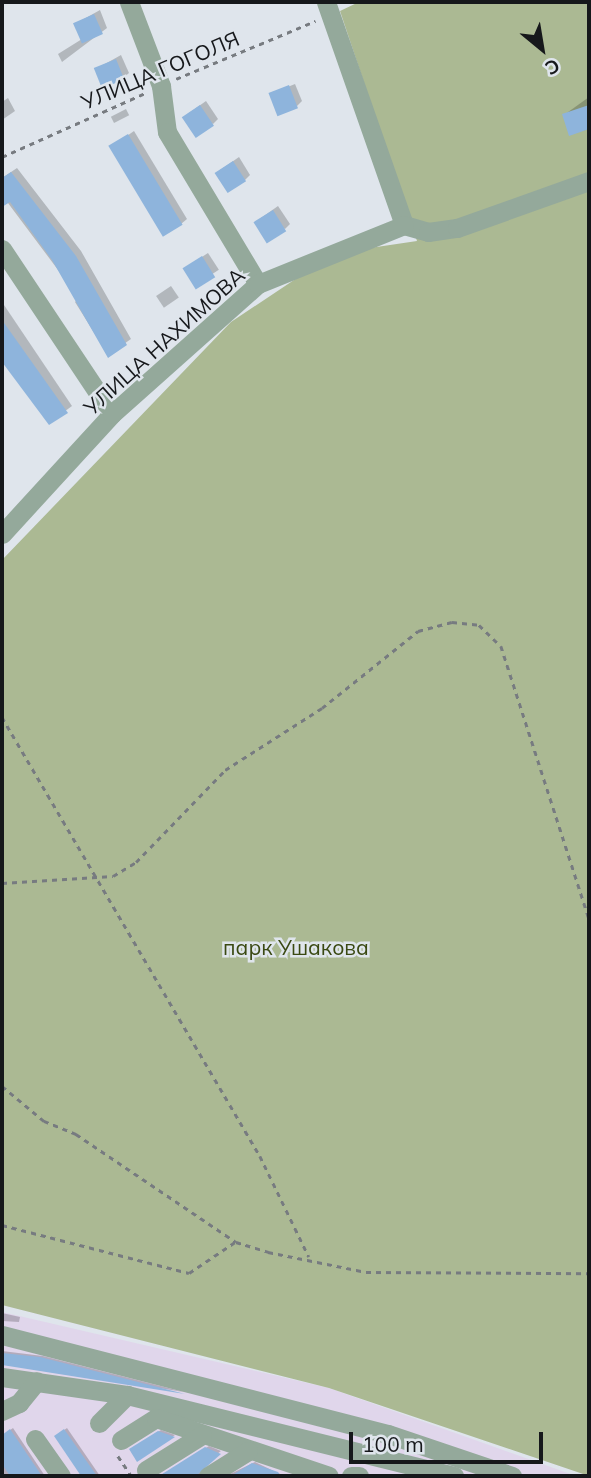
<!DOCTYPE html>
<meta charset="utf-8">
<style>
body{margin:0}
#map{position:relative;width:591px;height:1478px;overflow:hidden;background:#dfe5ec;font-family:Mulish,sans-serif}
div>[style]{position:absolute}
.industrial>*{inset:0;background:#e0d6eb}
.green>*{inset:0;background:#abb993}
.shadow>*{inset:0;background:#0003;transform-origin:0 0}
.building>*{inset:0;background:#8eb4dc;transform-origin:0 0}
.path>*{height:2.5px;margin-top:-1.25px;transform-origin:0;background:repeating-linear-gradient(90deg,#777b80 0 5px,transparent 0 10px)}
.minor>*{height:19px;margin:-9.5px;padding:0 9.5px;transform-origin:9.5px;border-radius:9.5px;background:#94a99b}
span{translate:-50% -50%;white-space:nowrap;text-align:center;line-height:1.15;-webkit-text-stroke:5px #dfe5ec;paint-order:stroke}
.street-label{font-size:21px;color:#16181b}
.park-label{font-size:21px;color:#3a4912}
.frame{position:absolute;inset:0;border:4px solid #16181b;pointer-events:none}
.north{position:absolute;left:507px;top:14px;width:70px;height:70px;-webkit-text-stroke:5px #dfe5ec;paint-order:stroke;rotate:150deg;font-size:19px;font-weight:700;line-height:28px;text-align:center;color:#16181b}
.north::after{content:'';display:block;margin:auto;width:24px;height:32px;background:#16181b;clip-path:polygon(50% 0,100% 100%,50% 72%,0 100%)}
.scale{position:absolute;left:349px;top:1432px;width:194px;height:32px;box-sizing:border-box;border:4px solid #16181b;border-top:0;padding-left:9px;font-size:21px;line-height:24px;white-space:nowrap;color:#16181b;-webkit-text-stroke:5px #dfe5ec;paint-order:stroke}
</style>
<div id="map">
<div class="industrial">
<i style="clip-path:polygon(2px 1312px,329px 1388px,576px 1476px,2px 1476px)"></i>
</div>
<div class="green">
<i style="clip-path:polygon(359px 2px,589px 2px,589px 1476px,329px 1388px,2px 1305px,2px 560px,231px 322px,297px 278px,363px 249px,417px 241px,340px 11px)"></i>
</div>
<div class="shadow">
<i style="clip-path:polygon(100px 10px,107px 28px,62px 62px,58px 54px,82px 39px,75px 24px)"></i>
<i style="clip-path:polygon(121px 55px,129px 73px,123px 78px,96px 69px)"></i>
<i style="clip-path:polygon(295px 84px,302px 101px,297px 106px,270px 94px)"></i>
<i style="clip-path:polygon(589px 97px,589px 129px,570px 134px,564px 115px)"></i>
<i style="clip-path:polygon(8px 98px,15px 111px,2px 120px,2px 102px)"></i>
<i style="clip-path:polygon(206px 101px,218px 119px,213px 124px,189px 113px)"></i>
<i style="left:126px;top:109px;width:7px;height:17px;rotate:63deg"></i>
<i style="clip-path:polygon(134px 131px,187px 219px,181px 224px,111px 147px)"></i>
<i style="clip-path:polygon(239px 157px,250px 175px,245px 180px,216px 173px)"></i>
<i style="clip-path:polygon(17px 168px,81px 251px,131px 339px,108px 355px,75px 302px,79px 298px,2px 195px,2px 178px)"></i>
<i style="clip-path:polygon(278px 206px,290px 224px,285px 229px,261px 218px)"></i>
<i style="left:208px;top:253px;width:20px;height:28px;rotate:57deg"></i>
<i style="left:171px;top:286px;width:14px;height:18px;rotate:56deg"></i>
<i style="clip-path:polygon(2px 302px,72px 406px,49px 423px,2px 352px)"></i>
<i style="clip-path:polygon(2px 1313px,20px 1317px,19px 1322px,2px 1321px)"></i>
<i style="clip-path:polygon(2px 1351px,43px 1356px,184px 1392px,2px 1363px)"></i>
<i style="clip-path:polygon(13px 1428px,45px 1476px,2px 1476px,2px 1436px)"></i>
<i style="clip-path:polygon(67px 1428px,100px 1476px,83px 1476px,56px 1436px)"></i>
<i style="clip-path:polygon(161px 1430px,175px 1435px,140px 1457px,134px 1448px)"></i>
<i style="clip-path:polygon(209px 1446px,221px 1451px,199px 1467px,202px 1476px,160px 1476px)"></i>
<i style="clip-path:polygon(255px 1462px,284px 1476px,226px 1476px)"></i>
</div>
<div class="building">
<i style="left:94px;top:14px;width:22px;height:23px;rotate:66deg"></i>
<i style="left:116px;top:59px;width:22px;height:24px;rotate:68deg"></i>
<i style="left:289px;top:85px;width:25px;height:22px;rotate:69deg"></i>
<i style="left:200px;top:105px;width:25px;height:22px;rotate:56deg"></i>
<i style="clip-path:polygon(589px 105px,589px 129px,569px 136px,562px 114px)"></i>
<i style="left:128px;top:134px;width:106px;height:23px;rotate:59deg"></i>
<i style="left:233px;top:161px;width:24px;height:22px;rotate:57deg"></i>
<i style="clip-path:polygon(11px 172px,76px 256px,127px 345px,108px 358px,52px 260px,10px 202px,2px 207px,2px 178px)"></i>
<i style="left:273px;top:210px;width:25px;height:23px;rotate:58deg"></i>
<i style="left:202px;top:256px;width:25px;height:23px;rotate:58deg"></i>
<i style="clip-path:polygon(2px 320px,68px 413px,49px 425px,2px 362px)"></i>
<i style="clip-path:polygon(2px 1353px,40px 1357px,185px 1394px,2px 1365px)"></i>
<i style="clip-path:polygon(10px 1429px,42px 1476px,10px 1476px,2px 1464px,2px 1435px)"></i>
<i style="clip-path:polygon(64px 1429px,97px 1476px,81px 1476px,54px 1436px)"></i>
<i style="clip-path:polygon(158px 1431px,175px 1437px,137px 1462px,129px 1449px)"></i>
<i style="clip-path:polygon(205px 1447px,221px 1454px,196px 1476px,159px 1476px)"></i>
<i style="clip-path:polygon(252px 1463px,278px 1472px,281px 1476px,231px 1476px)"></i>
</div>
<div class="path">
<i style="left:176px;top:79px;width:151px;rotate:-22.6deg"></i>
<i style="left:2px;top:157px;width:159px;rotate:-24.1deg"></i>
<i style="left:589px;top:448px;width:20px;rotate:90deg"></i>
<i style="left:2px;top:717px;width:509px;rotate:59.56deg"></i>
<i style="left:260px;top:1156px;width:112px;rotate:64.1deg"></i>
<i style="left:2px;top:883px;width:111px;rotate:-3.6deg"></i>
<i style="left:113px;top:876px;width:27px;rotate:-31deg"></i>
<i style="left:136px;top:862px;width:128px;rotate:-45.9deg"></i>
<i style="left:225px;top:770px;width:115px;rotate:-32.6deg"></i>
<i style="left:322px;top:708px;width:123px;rotate:-38.7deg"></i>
<i style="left:418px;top:631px;width:35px;rotate:-15deg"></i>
<i style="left:452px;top:622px;width:27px;rotate:6deg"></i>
<i style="left:479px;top:625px;width:30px;rotate:44deg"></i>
<i style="left:501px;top:646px;width:286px;rotate:72.1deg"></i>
<i style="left:2px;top:1086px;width:55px;rotate:39.8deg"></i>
<i style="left:44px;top:1121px;width:35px;rotate:22deg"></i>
<i style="left:76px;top:1134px;width:193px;rotate:34deg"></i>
<i style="left:236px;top:1242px;width:34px;rotate:17deg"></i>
<i style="left:268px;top:1252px;width:100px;rotate:11.5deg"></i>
<i style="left:366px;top:1272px;width:223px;rotate:0.3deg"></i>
<i style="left:2px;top:1225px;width:193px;rotate:14.4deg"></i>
<i style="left:189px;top:1273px;width:55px;rotate:-34deg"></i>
<i style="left:118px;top:1456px;width:22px;rotate:56deg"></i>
</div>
<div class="minor">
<i style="left:129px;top:2px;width:90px;rotate:69.1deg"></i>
<i style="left:161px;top:86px;width:46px;rotate:82.6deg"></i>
<i style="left:167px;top:132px;width:177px;rotate:59.1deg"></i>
<i style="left:326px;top:2px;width:236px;rotate:70.7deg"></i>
<i style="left:404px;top:225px;width:25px;rotate:16deg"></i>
<i style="left:428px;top:232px;width:29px;rotate:-8deg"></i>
<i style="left:457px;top:228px;width:140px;rotate:-19.6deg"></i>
<i style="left:2px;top:249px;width:198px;rotate:56.3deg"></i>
<i style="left:2px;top:534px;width:163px;rotate:-47.5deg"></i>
<i style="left:112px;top:414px;width:195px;rotate:-41.7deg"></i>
<i style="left:258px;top:284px;width:157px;rotate:-22deg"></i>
<i style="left:2px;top:1335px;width:398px;rotate:14.4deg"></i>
<i style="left:388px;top:1434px;width:131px;rotate:18.7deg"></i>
<i style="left:2px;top:1377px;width:126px;rotate:8.2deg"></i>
<i style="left:127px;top:1395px;width:337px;rotate:13.9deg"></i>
<i style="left:2px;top:1411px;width:19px;rotate:-25deg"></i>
<i style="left:19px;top:1403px;width:28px;rotate:-51deg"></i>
<i style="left:99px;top:1423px;width:40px;rotate:-45deg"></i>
<i style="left:35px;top:1439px;width:45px;rotate:54.9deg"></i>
<i style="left:121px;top:1440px;width:41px;rotate:-32.2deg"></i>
<i style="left:156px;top:1418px;width:182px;rotate:18.5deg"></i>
<i style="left:146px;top:1470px;width:66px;rotate:-32deg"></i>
<i style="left:208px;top:1476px;width:47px;rotate:-32deg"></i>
<i style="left:351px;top:1476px;width:8px"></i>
</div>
<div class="street-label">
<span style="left:160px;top:70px;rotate:-23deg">УЛИЦА ГОГОЛЯ</span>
<span style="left:164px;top:341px;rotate:-42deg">УЛИЦА НАХИМОВА</span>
</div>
<div class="park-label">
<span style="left:296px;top:947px">парк Ушакова</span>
</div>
<div class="frame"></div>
<div class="north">С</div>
<div class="scale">100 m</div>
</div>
